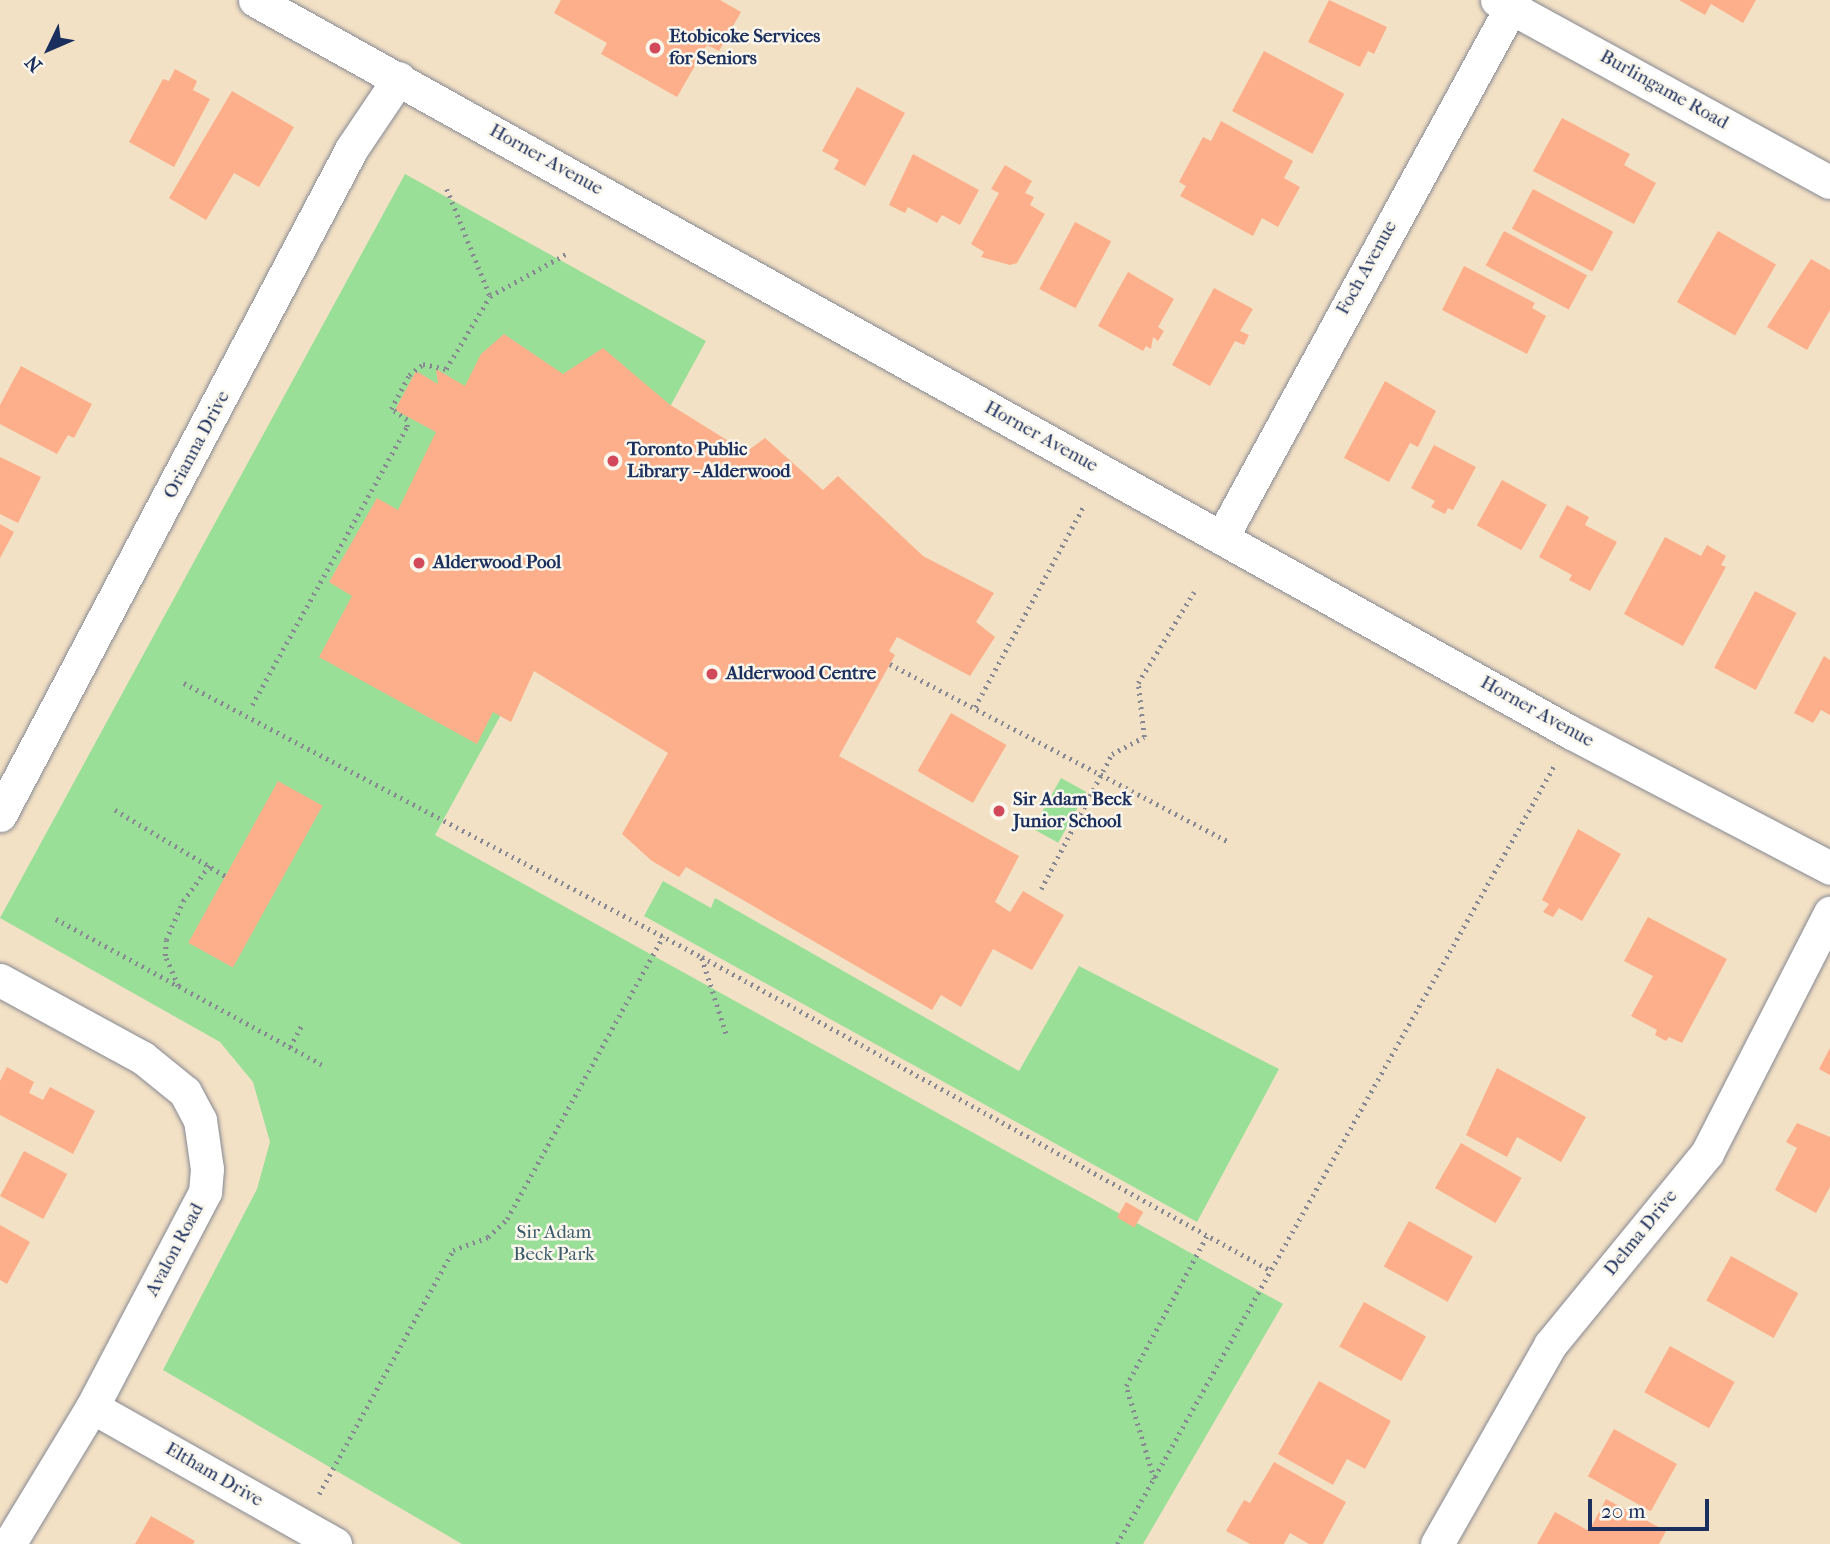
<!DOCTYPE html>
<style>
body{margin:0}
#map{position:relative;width:1830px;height:1544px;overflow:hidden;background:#f3e1c5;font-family:"IM FELL French Canon",serif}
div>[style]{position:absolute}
.green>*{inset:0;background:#99df98;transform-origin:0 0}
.building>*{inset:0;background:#fcaf8a;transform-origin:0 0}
.path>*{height:4.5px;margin-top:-2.25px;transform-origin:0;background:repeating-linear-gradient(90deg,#878892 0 2px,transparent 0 7px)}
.roads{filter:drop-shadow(0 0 2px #878892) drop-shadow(0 0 2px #878892)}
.street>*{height:33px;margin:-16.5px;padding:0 16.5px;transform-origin:16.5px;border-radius:16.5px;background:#fff}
.dots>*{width:19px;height:19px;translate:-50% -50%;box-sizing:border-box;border:4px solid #fbf7ec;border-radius:50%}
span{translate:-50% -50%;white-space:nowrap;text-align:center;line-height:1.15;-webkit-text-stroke:5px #fbf7ec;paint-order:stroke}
.poi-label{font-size:19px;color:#1b2f5e;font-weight:700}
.left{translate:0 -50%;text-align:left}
.street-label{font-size:19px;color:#1b2f5e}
.park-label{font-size:19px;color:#3a5b6c}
.north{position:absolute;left:14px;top:14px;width:70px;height:70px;-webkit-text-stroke:5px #fbf7ec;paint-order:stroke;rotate:226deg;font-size:19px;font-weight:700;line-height:28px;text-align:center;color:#1b2f5e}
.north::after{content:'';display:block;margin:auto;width:24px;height:32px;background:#1b2f5e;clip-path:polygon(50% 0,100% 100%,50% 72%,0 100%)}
.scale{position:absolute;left:1588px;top:1499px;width:121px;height:32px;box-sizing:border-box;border:4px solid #1b2f5e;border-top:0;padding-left:9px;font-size:21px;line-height:24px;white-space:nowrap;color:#1b2f5e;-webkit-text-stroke:5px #fbf7ec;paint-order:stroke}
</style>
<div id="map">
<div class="green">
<i style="clip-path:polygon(405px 174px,706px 341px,435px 835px,1283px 1304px,1143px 1544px,462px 1544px,163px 1370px,257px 1189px,270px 1142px,253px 1082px,220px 1042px,0 918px)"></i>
<i style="left:1061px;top:778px;width:29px;height:58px;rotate:29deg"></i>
<i style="clip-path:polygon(663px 881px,711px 908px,715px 898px,1019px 1071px,1079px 966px,1279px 1069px,1197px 1222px,644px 916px)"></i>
</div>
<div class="building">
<i style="clip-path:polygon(561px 0,720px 0,741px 12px,719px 51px,707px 45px,677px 97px,601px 54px,607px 43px,554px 13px)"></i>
<i style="clip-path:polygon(1329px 0,1387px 27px,1374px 54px,1368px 51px,1360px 67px,1308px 42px)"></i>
<i style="clip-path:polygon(1679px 0,1756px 0,1743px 23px,1711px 4px,1705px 15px)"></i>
<i style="left:1264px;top:51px;width:91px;height:68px;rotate:28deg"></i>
<i style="clip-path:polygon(175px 69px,197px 81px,193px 90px,210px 99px,174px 167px,129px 142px,163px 79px,169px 81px)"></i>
<i style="clip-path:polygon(857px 87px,905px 113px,865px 186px,834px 169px,839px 160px,822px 151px)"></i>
<i style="clip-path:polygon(232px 91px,294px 127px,259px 187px,234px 173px,206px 220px,169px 198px)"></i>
<i style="clip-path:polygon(1562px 118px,1630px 154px,1624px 165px,1656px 183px,1634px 224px,1533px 171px)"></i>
<i style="clip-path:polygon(1221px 121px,1293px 161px,1284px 178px,1300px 187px,1278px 227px,1262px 218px,1253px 236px,1180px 196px,1186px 186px,1179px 182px,1203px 137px,1211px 141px)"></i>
<i style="clip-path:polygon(913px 154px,979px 190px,960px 225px,942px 215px,937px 223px,908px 207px,905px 213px,889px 205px)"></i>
<i style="clip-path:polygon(1005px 165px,1032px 181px,1025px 193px,1034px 197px,1030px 205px,1045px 214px,1017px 263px,1010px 265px,981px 257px,984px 252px,971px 244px,999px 193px,991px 189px)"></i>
<i style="left:1533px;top:189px;width:91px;height:45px;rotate:28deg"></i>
<i style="left:1075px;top:222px;width:41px;height:76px;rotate:28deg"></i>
<i style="left:1504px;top:231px;width:94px;height:39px;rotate:28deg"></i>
<i style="left:1718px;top:231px;width:67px;height:82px;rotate:30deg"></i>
<i style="clip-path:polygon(1811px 259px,1830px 270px,1830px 310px,1807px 350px,1767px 327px)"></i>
<i style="clip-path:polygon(1464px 266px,1535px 303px,1532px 308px,1546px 316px,1527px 354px,1442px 310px)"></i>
<i style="clip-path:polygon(1128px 272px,1174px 299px,1158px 327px,1164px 331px,1158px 341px,1153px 337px,1151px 349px,1146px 346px,1143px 351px,1098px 326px)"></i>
<i style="clip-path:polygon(1214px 288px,1253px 309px,1240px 331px,1249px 335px,1244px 345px,1235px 341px,1210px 386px,1172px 365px)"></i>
<i style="clip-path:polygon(504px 334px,563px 374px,603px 348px,669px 404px,746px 452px,765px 438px,823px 490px,838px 476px,923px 556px,994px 593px,976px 622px,995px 637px,970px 676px,897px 637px,889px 651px,895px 655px,839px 756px,1019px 856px,995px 902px,1010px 912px,1023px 891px,1064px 915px,1032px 970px,993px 949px,961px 1007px,941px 995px,932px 1010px,686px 867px,679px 877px,652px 861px,622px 834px,668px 753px,534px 671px,511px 722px,493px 712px,477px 744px,319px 657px,352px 596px,329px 582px,377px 498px,398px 510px,436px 432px,395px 410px,416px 371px,438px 384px,436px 369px,465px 386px,481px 354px)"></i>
<i style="clip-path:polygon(21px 366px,92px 404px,74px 438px,68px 435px,57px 454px,0 424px,0 405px)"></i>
<i style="clip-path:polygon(1385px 381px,1436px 411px,1418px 447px,1410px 443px,1389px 482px,1344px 458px)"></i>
<i style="clip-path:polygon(1434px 445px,1476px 467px,1453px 510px,1448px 508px,1445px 514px,1431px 507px,1435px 501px,1411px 488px)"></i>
<i style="clip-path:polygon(0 457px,41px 477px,18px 523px,0 514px)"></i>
<i style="left:1502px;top:480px;width:51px;height:52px;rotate:29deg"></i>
<i style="clip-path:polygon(1567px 505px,1589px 517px,1585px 525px,1617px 542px,1590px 591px,1569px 580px,1572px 575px,1539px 557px)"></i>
<i style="clip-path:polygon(0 524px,14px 532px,0 558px)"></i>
<i style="clip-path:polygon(1665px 537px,1701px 556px,1707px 545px,1726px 556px,1721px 565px,1726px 567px,1683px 646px,1624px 614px)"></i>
<i style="left:1755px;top:591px;width:47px;height:87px;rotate:28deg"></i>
<i style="clip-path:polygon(1824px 656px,1830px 660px,1830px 715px,1821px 710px,1813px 723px,1794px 713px)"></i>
<i style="left:951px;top:713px;width:64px;height:67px;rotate:30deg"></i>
<i style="left:278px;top:781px;width:51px;height:185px;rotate:29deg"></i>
<i style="clip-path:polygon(1578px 829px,1621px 854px,1582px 921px,1559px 908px,1553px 917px,1543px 912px,1549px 904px,1542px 900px)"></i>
<i style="clip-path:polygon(1648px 917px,1727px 959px,1682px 1043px,1669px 1037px,1666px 1041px,1655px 1035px,1657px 1030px,1631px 1016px,1653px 976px,1624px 961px)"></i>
<i style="clip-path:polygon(1830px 1048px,1830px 1075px,1819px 1069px)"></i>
<i style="clip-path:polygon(7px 1067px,34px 1082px,29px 1093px,43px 1100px,50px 1087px,95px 1111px,73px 1154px,0 1115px,0 1081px)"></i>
<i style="clip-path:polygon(1497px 1068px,1586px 1117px,1561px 1162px,1517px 1137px,1507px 1157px,1466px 1135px)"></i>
<i style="clip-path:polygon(1797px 1123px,1830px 1137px,1830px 1187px,1816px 1213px,1775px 1190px,1797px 1148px,1786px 1142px)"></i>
<i style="left:1461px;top:1143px;width:70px;height:52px;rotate:30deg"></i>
<i style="left:24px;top:1151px;width:49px;height:51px;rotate:28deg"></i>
<i style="left:1126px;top:1202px;width:20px;height:18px;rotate:30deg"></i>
<i style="left:1409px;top:1221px;width:73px;height:52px;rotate:29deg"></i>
<i style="clip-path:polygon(0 1225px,30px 1242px,7px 1284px,0 1280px)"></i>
<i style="left:1731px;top:1256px;width:77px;height:51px;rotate:29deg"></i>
<i style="left:1364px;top:1302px;width:71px;height:51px;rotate:29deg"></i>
<i style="left:1670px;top:1346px;width:74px;height:53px;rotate:29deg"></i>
<i style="clip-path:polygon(1319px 1381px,1391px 1421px,1365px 1469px,1347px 1459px,1333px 1485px,1278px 1454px)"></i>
<i style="left:1614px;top:1429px;width:72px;height:54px;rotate:29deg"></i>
<i style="clip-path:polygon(1274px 1462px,1346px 1502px,1323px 1544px,1309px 1544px,1290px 1533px,1284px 1544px,1250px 1544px,1226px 1531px,1244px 1500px,1250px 1503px)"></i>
<i style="clip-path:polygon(1606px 1499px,1666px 1531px,1659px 1544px,1537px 1544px,1555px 1512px,1589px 1531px)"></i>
<i style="clip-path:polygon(151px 1516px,195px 1541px,193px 1544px,135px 1544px)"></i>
</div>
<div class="path">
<i style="left:447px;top:189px;width:115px;rotate:68.1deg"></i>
<i style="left:890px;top:664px;width:383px;rotate:27.7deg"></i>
<i style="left:184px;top:683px;width:586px;rotate:27.88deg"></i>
<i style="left:702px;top:957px;width:649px;rotate:28.86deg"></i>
<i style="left:252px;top:705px;width:318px;rotate:-60.9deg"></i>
<i style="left:407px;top:427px;width:7px;rotate:-90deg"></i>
<i style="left:407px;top:420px;width:19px;rotate:-145deg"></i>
<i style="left:391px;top:409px;width:38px;rotate:-62deg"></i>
<i style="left:409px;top:375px;width:18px;rotate:-38deg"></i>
<i style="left:423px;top:364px;width:24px;rotate:12deg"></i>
<i style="left:446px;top:369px;width:85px;rotate:-58.9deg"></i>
<i style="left:490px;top:296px;width:87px;rotate:-28.9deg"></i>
<i style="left:975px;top:707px;width:230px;rotate:-61.6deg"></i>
<i style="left:115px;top:810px;width:131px;rotate:30.9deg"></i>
<i style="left:1041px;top:889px;width:153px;rotate:-62.3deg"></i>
<i style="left:1112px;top:754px;width:36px;rotate:-28deg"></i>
<i style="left:1144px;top:737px;width:54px;rotate:-96.3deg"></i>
<i style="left:1138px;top:683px;width:107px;rotate:-58.4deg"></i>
<i style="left:56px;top:919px;width:306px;rotate:28.7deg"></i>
<i style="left:702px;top:958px;width:82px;rotate:72.2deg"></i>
<i style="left:178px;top:986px;width:33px;rotate:-113deg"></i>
<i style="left:165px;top:956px;width:16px;rotate:-86deg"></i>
<i style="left:166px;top:940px;width:43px;rotate:-66.4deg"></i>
<i style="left:183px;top:901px;width:44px;rotate:-53.4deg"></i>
<i style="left:290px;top:1047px;width:26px;rotate:-62deg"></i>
<i style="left:1154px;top:1479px;width:97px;rotate:-106.8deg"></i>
<i style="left:1126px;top:1386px;width:173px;rotate:-61.7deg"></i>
<i style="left:319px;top:1494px;width:278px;rotate:-61.2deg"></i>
<i style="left:453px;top:1250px;width:37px;rotate:-20deg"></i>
<i style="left:488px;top:1237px;width:26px;rotate:-43deg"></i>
<i style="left:507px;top:1219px;width:323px;rotate:-61.1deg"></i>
<i style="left:1117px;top:1544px;width:895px;rotate:-60.68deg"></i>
</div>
<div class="roads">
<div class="street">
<i style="left:255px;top:0;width:1507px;rotate:29.1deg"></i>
<i style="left:1572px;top:733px;width:291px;rotate:27.6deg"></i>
<i style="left:1497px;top:0;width:379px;rotate:28.7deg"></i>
<i style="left:1222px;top:537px;width:612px;rotate:-61.38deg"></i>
<i style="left:0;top:815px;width:754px;rotate:-62.18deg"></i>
<i style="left:352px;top:148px;width:84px;rotate:-56.1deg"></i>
<i style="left:0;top:980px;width:163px;rotate:28.6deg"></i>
<i style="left:143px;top:1058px;width:54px;rotate:39deg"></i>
<i style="left:185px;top:1092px;width:32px;rotate:62deg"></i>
<i style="left:200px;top:1120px;width:49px;rotate:81.9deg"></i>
<i style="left:207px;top:1169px;width:23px;rotate:95deg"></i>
<i style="left:205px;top:1192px;width:243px;rotate:117.7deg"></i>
<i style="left:92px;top:1407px;width:160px;rotate:121.2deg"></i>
<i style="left:92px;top:1407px;width:279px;rotate:29.4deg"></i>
<i style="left:1437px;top:1544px;width:229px;rotate:-60.4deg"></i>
<i style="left:1550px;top:1345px;width:248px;rotate:-50.7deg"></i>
<i style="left:1707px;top:1153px;width:270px;rotate:-62.9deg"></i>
</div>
</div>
<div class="dots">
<i style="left:655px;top:48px;background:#d1495b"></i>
<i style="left:613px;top:461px;background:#d1495b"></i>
<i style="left:419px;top:563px;background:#d1495b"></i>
<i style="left:712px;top:674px;background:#d1495b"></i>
<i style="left:999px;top:811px;background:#d1495b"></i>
</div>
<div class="poi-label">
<span class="left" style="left:669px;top:48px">Etobicoke Services<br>for Seniors</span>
<span class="left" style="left:627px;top:461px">Toronto Public<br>Library - Alderwood</span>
<span class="left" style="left:433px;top:563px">Alderwood Pool</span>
<span class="left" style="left:726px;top:674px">Alderwood Centre</span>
<span class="left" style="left:1013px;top:811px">Sir Adam Beck<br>Junior School</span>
</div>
<div class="street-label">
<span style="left:1664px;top:90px;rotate:29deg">Burlingame Road</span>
<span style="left:546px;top:160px;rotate:29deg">Horner Avenue</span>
<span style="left:1367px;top:268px;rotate:-61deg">Foch Avenue</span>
<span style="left:1041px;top:437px;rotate:29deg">Horner Avenue</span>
<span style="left:197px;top:445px;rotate:-62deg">Orianna Drive</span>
<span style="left:1537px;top:712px;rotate:29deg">Horner Avenue</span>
<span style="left:1641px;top:1233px;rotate:-51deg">Delma Drive</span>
<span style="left:175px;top:1250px;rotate:-62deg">Avalon Road</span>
<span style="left:214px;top:1475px;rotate:30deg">Eltham Drive</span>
</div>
<div class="park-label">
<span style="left:554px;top:1244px">Sir Adam<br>Beck Park</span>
</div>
<div class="north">N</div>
<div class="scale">20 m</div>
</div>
